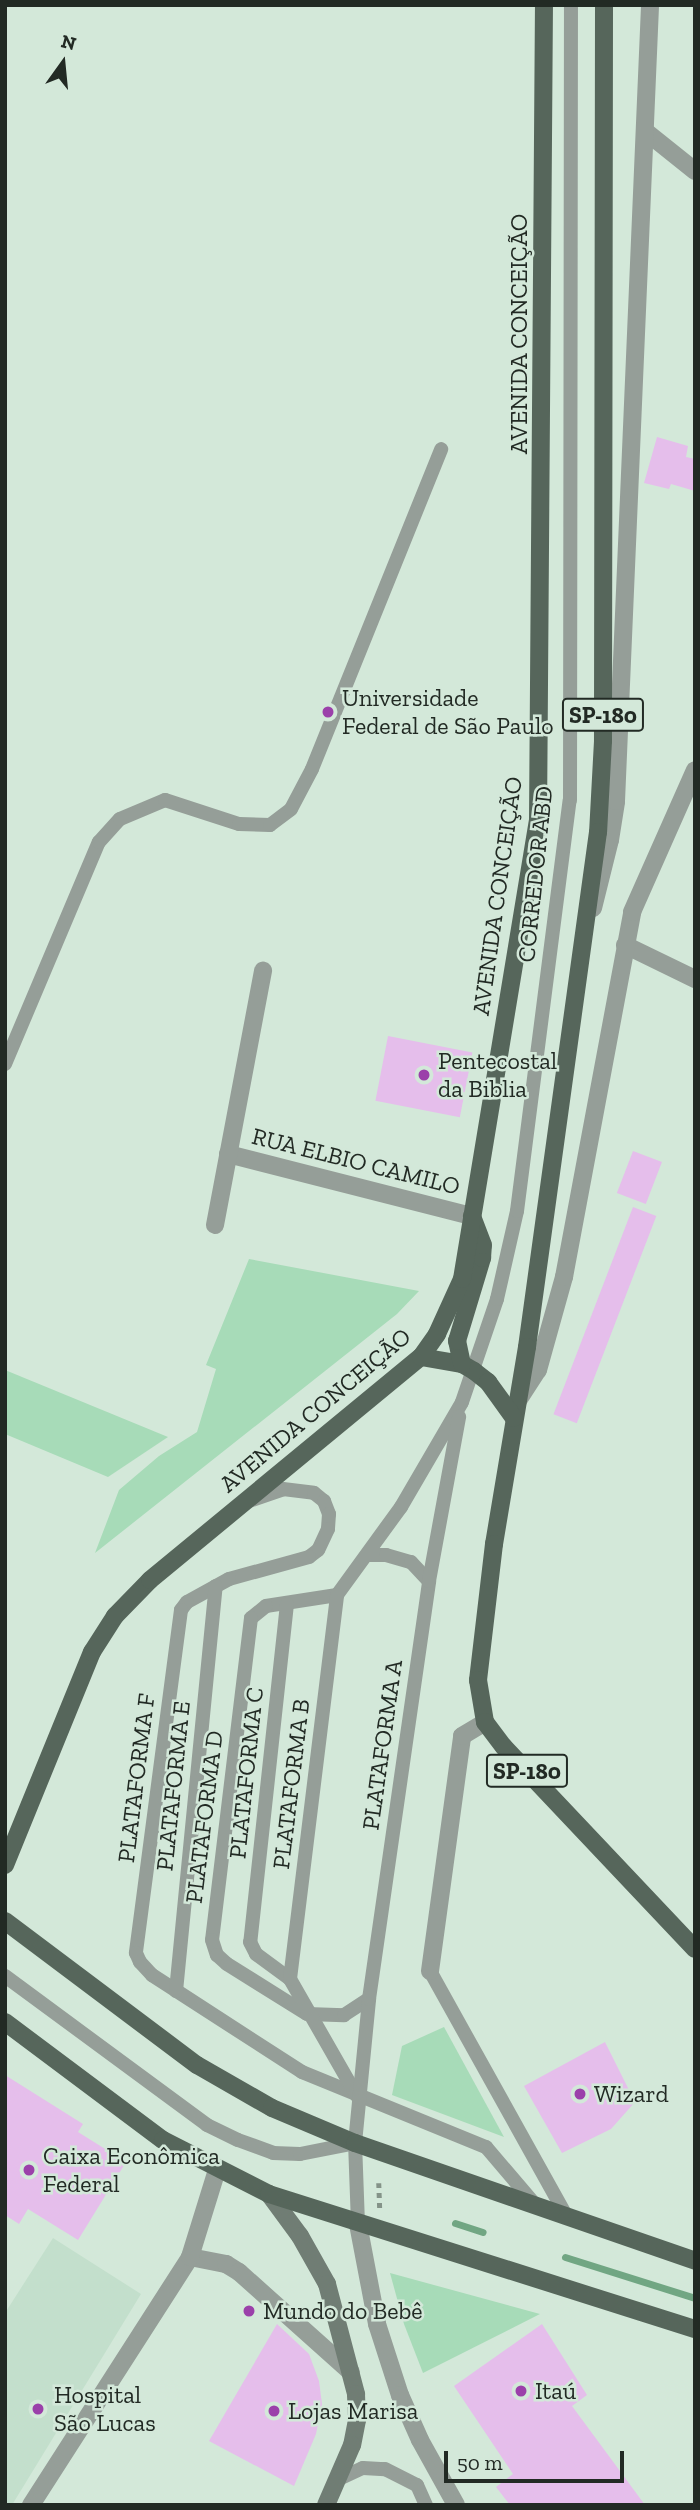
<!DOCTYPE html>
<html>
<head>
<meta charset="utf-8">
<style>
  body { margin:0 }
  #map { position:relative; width:700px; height:2510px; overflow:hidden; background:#d3e8d9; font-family:"Zilla Slab",serif }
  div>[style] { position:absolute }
  .built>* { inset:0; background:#c3dfcc }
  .green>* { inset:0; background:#a7dbb8 }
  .stream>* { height:7px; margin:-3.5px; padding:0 3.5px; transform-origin:3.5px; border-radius:3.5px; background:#71a683 }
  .building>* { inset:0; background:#e5beeb; transform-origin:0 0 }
  .path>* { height:4.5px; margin-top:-2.25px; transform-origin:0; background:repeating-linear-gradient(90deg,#849388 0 5px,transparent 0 10px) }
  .service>* { height:14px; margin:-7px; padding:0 7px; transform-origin:7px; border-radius:7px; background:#959e98 }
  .pedestrian>* { height:18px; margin:-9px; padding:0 9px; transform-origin:9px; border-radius:9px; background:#959e98 }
  .minor>* { height:18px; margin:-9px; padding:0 9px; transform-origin:9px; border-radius:9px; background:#959e98 }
  .secondary>* { height:18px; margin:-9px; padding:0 9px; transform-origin:9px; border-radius:9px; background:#707d74 }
  .primary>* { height:18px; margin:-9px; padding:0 9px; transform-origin:9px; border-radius:9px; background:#56665b }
  .dots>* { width:19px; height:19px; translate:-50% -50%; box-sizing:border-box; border:4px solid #d3e8d9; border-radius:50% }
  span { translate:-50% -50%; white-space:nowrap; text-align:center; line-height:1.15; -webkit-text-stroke:5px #d3e8d9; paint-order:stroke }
  .shield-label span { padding:2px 5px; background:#d3e8d9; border:2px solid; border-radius:5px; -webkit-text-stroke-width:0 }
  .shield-label { font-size:23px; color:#222a24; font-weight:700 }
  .street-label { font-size:24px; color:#222a24 }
  .poi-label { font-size:24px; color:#222a24 }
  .left { translate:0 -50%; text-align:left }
  .frame { position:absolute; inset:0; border:7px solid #222a24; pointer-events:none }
  .north { position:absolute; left:28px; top:28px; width:70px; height:70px; -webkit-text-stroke:5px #d3e8d9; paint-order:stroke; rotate:15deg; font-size:19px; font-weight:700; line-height:28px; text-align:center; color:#222a24 }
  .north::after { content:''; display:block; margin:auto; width:24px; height:32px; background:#222a24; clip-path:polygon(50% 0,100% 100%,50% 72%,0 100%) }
  .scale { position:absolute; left:444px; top:2451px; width:180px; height:32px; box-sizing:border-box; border:4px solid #222a24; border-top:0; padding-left:9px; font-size:21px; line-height:24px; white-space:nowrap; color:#222a24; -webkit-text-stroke:5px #d3e8d9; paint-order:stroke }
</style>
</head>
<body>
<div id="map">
  <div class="built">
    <i style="clip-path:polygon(53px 2238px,141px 2294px,12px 2505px,5px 2505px,5px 2313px)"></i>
  </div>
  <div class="green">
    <i style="clip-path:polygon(249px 1259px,419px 1291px,397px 1314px,95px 1553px,119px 1490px,159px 1456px,197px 1432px,216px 1369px,206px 1365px)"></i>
    <i style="clip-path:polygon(5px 1370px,168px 1437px,108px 1477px,5px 1434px)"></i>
    <i style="clip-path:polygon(444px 2027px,504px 2137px,392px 2095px,402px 2046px)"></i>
    <i style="clip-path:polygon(390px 2273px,540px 2314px,423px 2373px,404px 2324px)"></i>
  </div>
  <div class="stream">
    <i style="left:455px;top:2223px;width:29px;rotate:18deg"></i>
    <i style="left:565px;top:2257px;width:136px;rotate:17.5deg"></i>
  </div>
  <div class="building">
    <i style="clip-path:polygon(657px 437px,688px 446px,686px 457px,695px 459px,695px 491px,671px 484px,669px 489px,644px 483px)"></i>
    <i style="left:388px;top:1036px;width:86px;height:66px;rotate:11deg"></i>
    <i style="left:633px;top:1151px;width:31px;height:45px;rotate:21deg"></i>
    <i style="left:633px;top:1207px;width:25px;height:222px;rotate:21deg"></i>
    <i style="clip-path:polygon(605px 2042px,635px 2102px,611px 2129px,562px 2153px,524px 2086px)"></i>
    <i style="clip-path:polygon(5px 2075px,83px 2124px,78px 2132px,126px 2162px,78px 2240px,28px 2209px,19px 2224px,5px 2215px)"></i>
    <i style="clip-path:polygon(277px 2324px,309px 2354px,319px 2381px,322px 2404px,316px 2434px,294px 2486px,209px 2441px)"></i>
    <i style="clip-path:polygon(542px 2324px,587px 2395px,572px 2406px,645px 2505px,510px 2505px,496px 2487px,513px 2474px,454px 2386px)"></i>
  </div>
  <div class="path">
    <i style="left:379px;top:2183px;width:26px;rotate:88deg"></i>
  </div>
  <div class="service">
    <i style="left:5px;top:1064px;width:241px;rotate:-67.1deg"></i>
    <i style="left:99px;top:842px;width:31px;rotate:-48deg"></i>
    <i style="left:120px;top:819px;width:49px;rotate:-22.9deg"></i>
    <i style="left:165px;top:800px;width:78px;rotate:18deg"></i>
    <i style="left:239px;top:824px;width:31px;rotate:2deg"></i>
    <i style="left:270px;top:825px;width:26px;rotate:-37deg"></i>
    <i style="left:291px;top:809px;width:45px;rotate:-62.3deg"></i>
    <i style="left:312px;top:769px;width:345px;rotate:-68deg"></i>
    <i style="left:249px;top:1501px;width:36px;rotate:-19deg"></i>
    <i style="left:283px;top:1489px;width:31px;rotate:7deg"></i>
    <i style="left:314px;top:1493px;width:13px;rotate:39deg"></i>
    <i style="left:324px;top:1501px;width:14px;rotate:69deg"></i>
    <i style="left:329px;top:1514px;width:15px;rotate:94deg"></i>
    <i style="left:328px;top:1529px;width:23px;rotate:115deg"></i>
    <i style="left:318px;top:1550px;width:11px;rotate:142deg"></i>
    <i style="left:309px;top:1557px;width:83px;rotate:164.6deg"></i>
    <i style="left:229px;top:1579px;width:48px;rotate:151.3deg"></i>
    <i style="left:187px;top:1602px;width:10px;rotate:127deg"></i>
    <i style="left:181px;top:1610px;width:346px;rotate:97.5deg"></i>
    <i style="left:136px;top:1953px;width:10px;rotate:66deg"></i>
    <i style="left:140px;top:1962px;width:18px;rotate:47deg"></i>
    <i style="left:152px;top:1975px;width:179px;rotate:32.9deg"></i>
    <i style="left:302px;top:2072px;width:199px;rotate:22.2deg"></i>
    <i style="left:486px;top:2147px;width:79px;rotate:49.6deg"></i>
    <i style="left:369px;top:1555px;width:17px"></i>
    <i style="left:386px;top:1555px;width:26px;rotate:16deg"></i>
    <i style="left:411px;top:1562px;width:26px;rotate:47deg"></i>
    <i style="left:337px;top:1595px;width:109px;rotate:-54deg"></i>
    <i style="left:401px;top:1507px;width:121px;rotate:-59.8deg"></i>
    <i style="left:462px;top:1402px;width:109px;rotate:-71.2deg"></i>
    <i style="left:497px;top:1299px;width:90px;rotate:-77.2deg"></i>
    <i style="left:517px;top:1211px;width:414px;rotate:-82.7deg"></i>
    <i style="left:570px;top:800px;width:795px;rotate:-89.93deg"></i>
    <i style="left:337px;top:1595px;width:72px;rotate:171.2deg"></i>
    <i style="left:266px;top:1606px;width:19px;rotate:141deg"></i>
    <i style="left:251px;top:1618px;width:324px;rotate:96.9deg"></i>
    <i style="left:212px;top:1940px;width:16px;rotate:72deg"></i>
    <i style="left:217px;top:1955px;width:13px;rotate:42deg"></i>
    <i style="left:227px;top:1964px;width:94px;rotate:32deg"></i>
    <i style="left:307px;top:2014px;width:37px;rotate:2deg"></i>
    <i style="left:344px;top:2015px;width:30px;rotate:-33deg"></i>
    <i style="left:287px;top:1604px;width:340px;rotate:96.2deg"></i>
    <i style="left:250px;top:1942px;width:13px;rotate:63deg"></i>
    <i style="left:256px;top:1954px;width:42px;rotate:36.3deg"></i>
    <i style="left:290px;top:1979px;width:135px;rotate:60.2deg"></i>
    <i style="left:430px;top:1971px;width:282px;rotate:60.9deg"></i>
    <i style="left:5px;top:1976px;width:251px;rotate:36.4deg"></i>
    <i style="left:207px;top:2125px;width:34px;rotate:26deg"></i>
    <i style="left:238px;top:2140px;width:37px;rotate:20deg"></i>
    <i style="left:273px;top:2153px;width:27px;rotate:2deg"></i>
    <i style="left:300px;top:2154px;width:56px;rotate:-11.3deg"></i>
    <i style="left:290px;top:1979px;width:387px;rotate:-83deg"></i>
    <i style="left:176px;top:1991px;width:407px;rotate:-84.4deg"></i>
    <i style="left:358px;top:2224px;width:81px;rotate:-92.1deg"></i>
    <i style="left:355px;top:2143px;width:145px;rotate:-84.4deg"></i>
    <i style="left:369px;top:1999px;width:422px;rotate:-81.8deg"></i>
    <i style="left:429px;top:1581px;width:167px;rotate:-79.6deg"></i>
    <i style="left:339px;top:2479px;width:26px;rotate:-25deg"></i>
    <i style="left:363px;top:2468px;width:22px;rotate:3deg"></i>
    <i style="left:385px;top:2469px;width:36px;rotate:27deg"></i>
    <i style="left:417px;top:2485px;width:22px;rotate:66deg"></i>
  </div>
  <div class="pedestrian">
    <i style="left:430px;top:1971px;width:237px;rotate:-82.2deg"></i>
    <i style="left:462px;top:1736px;width:27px;rotate:-31deg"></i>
  </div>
  <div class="minor">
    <i style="left:645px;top:131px;width:64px;rotate:38.7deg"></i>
    <i style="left:593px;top:908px;width:70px;rotate:-76deg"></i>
    <i style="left:610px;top:840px;width:39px;rotate:-81deg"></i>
    <i style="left:616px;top:801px;width:797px;rotate:-87.55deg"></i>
    <i style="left:625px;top:945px;width:78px;rotate:25.9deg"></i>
    <i style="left:228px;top:1154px;width:251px;rotate:14.3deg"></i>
    <i style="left:215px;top:1225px;width:259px;rotate:-79.3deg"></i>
    <i style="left:517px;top:1402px;width:38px;rotate:-57deg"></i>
    <i style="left:538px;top:1370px;width:97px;rotate:-74.4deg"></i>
    <i style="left:564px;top:1277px;width:371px;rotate:-79.4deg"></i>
    <i style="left:632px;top:912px;width:155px;rotate:-66.1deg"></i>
    <i style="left:358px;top:2224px;width:102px;rotate:79.2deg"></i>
    <i style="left:377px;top:2324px;width:75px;rotate:72.1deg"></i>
    <i style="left:400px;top:2395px;width:49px;rotate:66deg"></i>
    <i style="left:420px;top:2440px;width:74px;rotate:61deg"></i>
    <i style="left:190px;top:2257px;width:37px;rotate:11deg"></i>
    <i style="left:226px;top:2264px;width:15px;rotate:32deg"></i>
    <i style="left:239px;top:2272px;width:150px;rotate:41.8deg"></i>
    <i style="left:31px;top:2505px;width:295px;rotate:-57.3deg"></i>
    <i style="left:190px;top:2257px;width:91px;rotate:-72.8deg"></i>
  </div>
  <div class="secondary">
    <i style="left:269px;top:2194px;width:52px;rotate:53.6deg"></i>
    <i style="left:300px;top:2236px;width:55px;rotate:60.6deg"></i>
    <i style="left:327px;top:2284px;width:114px;rotate:75.2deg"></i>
    <i style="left:356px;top:2394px;width:26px;rotate:88deg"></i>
    <i style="left:357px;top:2420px;width:25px;rotate:101deg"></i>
    <i style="left:352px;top:2445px;width:65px;rotate:113.4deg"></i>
  </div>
  <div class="primary">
    <i style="left:604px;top:5px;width:736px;rotate:90.08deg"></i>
    <i style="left:603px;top:741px;width:91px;rotate:93.1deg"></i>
    <i style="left:598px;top:832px;width:520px;rotate:97.85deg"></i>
    <i style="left:527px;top:1347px;width:200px;rotate:99.5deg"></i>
    <i style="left:494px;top:1544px;width:137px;rotate:96.7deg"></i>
    <i style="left:478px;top:1680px;width:43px;rotate:80.5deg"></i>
    <i style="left:485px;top:1722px;width:31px;rotate:53deg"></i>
    <i style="left:504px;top:1747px;width:278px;rotate:46.6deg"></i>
    <i style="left:421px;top:1357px;width:42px;rotate:9.7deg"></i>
    <i style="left:462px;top:1364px;width:14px;rotate:30deg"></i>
    <i style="left:474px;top:1371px;width:18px;rotate:38deg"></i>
    <i style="left:488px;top:1382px;width:44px;rotate:54.2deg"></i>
    <i style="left:462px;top:1364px;width:24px;rotate:-102deg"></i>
    <i style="left:457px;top:1341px;width:87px;rotate:-73.2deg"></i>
    <i style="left:482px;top:1258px;width:13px;rotate:-86deg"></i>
    <i style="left:483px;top:1245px;width:31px;rotate:-111deg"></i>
    <i style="left:5px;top:1865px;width:230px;rotate:-67.8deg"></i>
    <i style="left:92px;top:1652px;width:43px;rotate:-57.4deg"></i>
    <i style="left:115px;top:1616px;width:50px;rotate:-45.8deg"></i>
    <i style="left:150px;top:1580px;width:351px;rotate:-39.5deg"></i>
    <i style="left:421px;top:1357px;width:28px;rotate:-55deg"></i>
    <i style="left:437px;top:1334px;width:60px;rotate:-65.6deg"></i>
    <i style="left:462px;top:1279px;width:465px;rotate:-80.6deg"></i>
    <i style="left:538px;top:820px;width:815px;rotate:-89.58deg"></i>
    <i style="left:5px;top:1921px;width:240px;rotate:36.9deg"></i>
    <i style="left:197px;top:2065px;width:86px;rotate:29.8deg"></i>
    <i style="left:272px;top:2108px;width:90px;rotate:22.9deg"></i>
    <i style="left:355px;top:2143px;width:360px;rotate:19.1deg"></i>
    <i style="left:5px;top:2022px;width:197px;rotate:36.8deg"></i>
    <i style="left:163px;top:2140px;width:119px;rotate:27deg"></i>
    <i style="left:269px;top:2194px;width:447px;rotate:17.6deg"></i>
  </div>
  <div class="dots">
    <i style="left:328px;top:712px;background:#9b40aa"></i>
    <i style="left:424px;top:1075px;background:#9b40aa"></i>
    <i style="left:580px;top:2094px;background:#9b40aa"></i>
    <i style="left:29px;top:2170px;background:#9b40aa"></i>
    <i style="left:249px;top:2311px;background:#9b40aa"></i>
    <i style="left:521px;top:2391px;background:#9b40aa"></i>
    <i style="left:38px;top:2409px;background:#9b40aa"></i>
    <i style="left:274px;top:2411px;background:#9b40aa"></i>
  </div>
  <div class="shield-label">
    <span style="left:603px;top:715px">SP-180</span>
    <span style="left:527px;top:1771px">SP-180</span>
  </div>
  <div class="street-label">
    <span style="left:519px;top:334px;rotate:-90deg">AVENIDA CONCEIÇÃO</span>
    <span style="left:535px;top:874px;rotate:-84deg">CORREDOR ABD</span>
    <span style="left:497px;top:896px;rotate:-82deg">AVENIDA CONCEIÇÃO</span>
    <span style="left:356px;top:1161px;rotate:14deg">RUA ELBIO CAMILO</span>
    <span style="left:315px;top:1410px;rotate:-40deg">AVENIDA CONCEIÇÃO</span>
    <span style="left:382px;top:1745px;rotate:-82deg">PLATAFORMA A</span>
    <span style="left:246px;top:1773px;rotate:-84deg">PLATAFORMA C</span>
    <span style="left:136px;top:1778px;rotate:-83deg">PLATAFORMA F</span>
    <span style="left:291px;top:1784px;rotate:-83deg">PLATAFORMA B</span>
    <span style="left:173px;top:1786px;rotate:-84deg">PLATAFORMA E</span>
    <span style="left:204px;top:1817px;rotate:-83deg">PLATAFORMA D</span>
  </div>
  <div class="poi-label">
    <span class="left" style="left:342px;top:712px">Universidade<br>Federal de São Paulo</span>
    <span class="left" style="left:438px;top:1075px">Pentecostal<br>da Biblia</span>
    <span class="left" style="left:594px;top:2094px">Wizard</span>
    <span class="left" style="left:43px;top:2170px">Caixa Econômica<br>Federal</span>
    <span class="left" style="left:263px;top:2311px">Mundo do Bebê</span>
    <span class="left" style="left:535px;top:2391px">Itaú</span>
    <span class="left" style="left:54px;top:2409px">Hospital<br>São Lucas</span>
    <span class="left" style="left:288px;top:2411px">Lojas Marisa</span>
  </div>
  <div class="frame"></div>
  <div class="north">N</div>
  <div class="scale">50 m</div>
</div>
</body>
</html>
